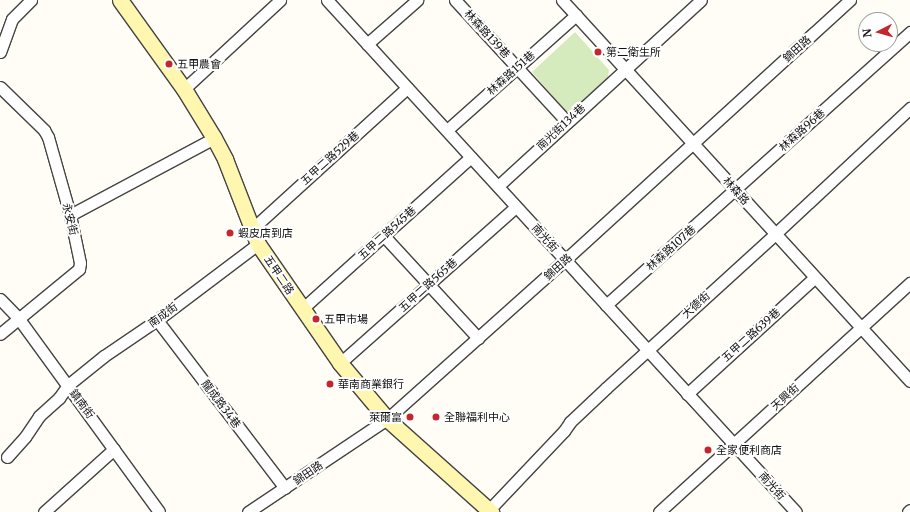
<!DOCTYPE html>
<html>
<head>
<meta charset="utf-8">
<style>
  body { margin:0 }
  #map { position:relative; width:910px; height:512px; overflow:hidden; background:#fffdf5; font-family:Merriweather,"Noto Sans TC",serif }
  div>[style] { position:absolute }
  .green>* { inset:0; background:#d5ebbd }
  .roads { filter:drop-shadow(1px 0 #444) drop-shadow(-1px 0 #444) drop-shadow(0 1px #444) drop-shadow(0 -1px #444) }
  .street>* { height:11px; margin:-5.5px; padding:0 5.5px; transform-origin:5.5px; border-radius:5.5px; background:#fff }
  .secondary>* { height:15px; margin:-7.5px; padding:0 7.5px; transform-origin:7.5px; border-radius:7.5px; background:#fff6b0 }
  .dots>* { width:11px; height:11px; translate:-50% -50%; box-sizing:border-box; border:2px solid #fff; border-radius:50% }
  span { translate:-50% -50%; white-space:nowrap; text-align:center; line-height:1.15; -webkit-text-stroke:4px #fff; paint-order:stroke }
  .street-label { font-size:11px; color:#111 }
  .poi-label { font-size:11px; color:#111 }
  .left { translate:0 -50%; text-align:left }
  .right { translate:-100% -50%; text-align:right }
  .north { position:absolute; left:858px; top:12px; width:40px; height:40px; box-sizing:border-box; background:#fff; border:1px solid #a0a0a0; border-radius:50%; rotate:264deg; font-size:11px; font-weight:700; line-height:16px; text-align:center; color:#111 }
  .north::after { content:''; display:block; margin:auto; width:14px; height:18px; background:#c4262e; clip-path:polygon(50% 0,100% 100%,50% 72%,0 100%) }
</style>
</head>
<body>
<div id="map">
  <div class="green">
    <i style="clip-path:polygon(575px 32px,609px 70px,608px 77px,572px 111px,566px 112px,532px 72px)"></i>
  </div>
  <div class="roads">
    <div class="street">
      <i style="left:327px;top:0;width:694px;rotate:47.51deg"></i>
      <i style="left:455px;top:0;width:166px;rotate:47.4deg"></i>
      <i style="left:562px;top:0;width:516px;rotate:47.59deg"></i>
      <i style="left:367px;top:44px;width:67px;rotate:-41.3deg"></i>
      <i style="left:0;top:52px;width:35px;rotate:-70deg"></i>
      <i style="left:12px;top:19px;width:27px;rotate:-45deg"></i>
      <i style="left:0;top:87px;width:62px;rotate:44.3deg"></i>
      <i style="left:44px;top:130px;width:8px;rotate:60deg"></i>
      <i style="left:48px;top:137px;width:81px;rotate:74.2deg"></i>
      <i style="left:70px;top:215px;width:49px;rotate:78.2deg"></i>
      <i style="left:80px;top:263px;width:6px;rotate:99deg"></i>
      <i style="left:79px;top:269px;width:102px;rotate:140.6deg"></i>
      <i style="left:184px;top:89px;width:131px;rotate:-42.8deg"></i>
      <i style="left:447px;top:130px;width:173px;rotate:-41.7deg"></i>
      <i style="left:498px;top:186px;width:275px;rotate:-42.5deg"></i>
      <i style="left:70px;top:215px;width:163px;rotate:-28.1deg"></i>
      <i style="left:252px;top:229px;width:210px;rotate:-42.3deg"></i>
      <i style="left:384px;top:236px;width:139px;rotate:47.3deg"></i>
      <i style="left:0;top:299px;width:28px;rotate:46deg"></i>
      <i style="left:19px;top:319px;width:238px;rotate:54deg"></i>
      <i style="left:606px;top:305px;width:409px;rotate:-41.9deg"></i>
      <i style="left:302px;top:309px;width:227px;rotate:-42deg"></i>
      <i style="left:157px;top:320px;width:211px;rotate:52.7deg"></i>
      <i style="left:340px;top:363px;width:235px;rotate:-41.6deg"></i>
      <i style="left:687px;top:394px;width:173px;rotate:-42.4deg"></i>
      <i style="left:7px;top:457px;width:27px;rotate:-48deg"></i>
      <i style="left:25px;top:437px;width:25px;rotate:-56deg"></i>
      <i style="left:39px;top:416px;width:27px;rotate:-42deg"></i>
      <i style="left:59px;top:398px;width:16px;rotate:-55deg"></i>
      <i style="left:68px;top:385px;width:46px;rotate:-38.9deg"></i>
      <i style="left:104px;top:356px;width:64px;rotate:-34.2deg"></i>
      <i style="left:157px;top:320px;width:126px;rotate:-37deg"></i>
      <i style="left:44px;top:512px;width:94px;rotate:-42deg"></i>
      <i style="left:248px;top:512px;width:167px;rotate:-33.8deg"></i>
      <i style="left:387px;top:419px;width:239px;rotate:-41.8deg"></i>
      <i style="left:565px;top:260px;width:386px;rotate:-42.4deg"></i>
      <i style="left:487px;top:512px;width:112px;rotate:-46.5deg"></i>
      <i style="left:564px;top:431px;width:11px;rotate:-56deg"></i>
      <i style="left:570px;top:422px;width:50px;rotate:-43.4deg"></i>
      <i style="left:606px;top:388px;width:229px;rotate:-42.3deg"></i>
      <i style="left:775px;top:234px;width:185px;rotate:-43deg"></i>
      <i style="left:659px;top:512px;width:340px;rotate:-42.4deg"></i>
      <i style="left:908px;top:512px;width:3px;rotate:-45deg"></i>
    </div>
    <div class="secondary">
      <i style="left:120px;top:0;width:110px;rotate:54.3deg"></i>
      <i style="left:184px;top:89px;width:57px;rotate:58.5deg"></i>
      <i style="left:214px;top:138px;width:24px;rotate:62deg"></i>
      <i style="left:225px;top:159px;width:91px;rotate:68.8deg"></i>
      <i style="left:258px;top:244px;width:145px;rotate:55.4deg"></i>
      <i style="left:340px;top:363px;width:73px;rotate:50deg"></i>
      <i style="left:387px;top:419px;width:140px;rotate:41.8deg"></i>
    </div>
  </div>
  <div class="dots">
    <i style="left:598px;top:52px;background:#c4262e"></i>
    <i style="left:169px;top:64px;background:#c4262e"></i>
    <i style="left:230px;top:233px;background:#c4262e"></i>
    <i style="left:316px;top:319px;background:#c4262e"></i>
    <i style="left:330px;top:384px;background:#c4262e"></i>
    <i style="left:410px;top:417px;background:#c4262e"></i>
    <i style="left:436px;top:417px;background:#c4262e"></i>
    <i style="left:708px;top:450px;background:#c4262e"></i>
  </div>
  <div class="street-label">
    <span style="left:487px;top:34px;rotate:47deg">林森路139巷</span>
    <span style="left:797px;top:49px;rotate:-42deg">錦田路</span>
    <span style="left:511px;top:73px;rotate:-42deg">林森路151巷</span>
    <span style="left:561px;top:127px;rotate:-43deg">南光街134巷</span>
    <span style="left:802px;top:130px;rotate:-42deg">林森路96巷</span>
    <span style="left:330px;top:158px;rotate:-42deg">五甲二路529巷</span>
    <span style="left:736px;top:191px;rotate:48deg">林森路</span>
    <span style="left:70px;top:219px;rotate:76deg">永安街</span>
    <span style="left:387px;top:233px;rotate:-42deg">五甲二路545巷</span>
    <span style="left:545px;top:238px;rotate:48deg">南光街</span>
    <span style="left:671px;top:248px;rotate:-42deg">林森路107巷</span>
    <span style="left:558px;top:267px;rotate:-42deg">錦田路</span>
    <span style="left:279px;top:275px;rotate:56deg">五甲二路</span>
    <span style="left:428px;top:285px;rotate:-42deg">五甲二路565巷</span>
    <span style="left:696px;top:305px;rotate:-42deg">大德街</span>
    <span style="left:163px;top:315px;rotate:-36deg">南成街</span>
    <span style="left:751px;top:335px;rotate:-42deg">五甲二路639巷</span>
    <span style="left:785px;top:397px;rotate:-42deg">天興街</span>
    <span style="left:82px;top:404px;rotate:54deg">鎮南街</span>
    <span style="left:221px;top:404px;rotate:53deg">龍成路34巷</span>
    <span style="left:308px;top:473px;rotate:-34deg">錦田路</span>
    <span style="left:772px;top:486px;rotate:48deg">南光街</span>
  </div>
  <div class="poi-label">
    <span class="left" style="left:606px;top:52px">第二衛生所</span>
    <span class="left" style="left:177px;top:64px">五甲農會</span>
    <span class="left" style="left:238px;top:233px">蝦皮店到店</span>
    <span class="left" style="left:324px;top:319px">五甲市場</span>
    <span class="left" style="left:338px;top:384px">華南商業銀行</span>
    <span class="right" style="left:402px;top:417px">萊爾富</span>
    <span class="left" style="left:444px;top:417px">全聯福利中心</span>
    <span class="left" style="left:716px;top:450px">全家便利商店</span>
  </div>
  <div class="north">N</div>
</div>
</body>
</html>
